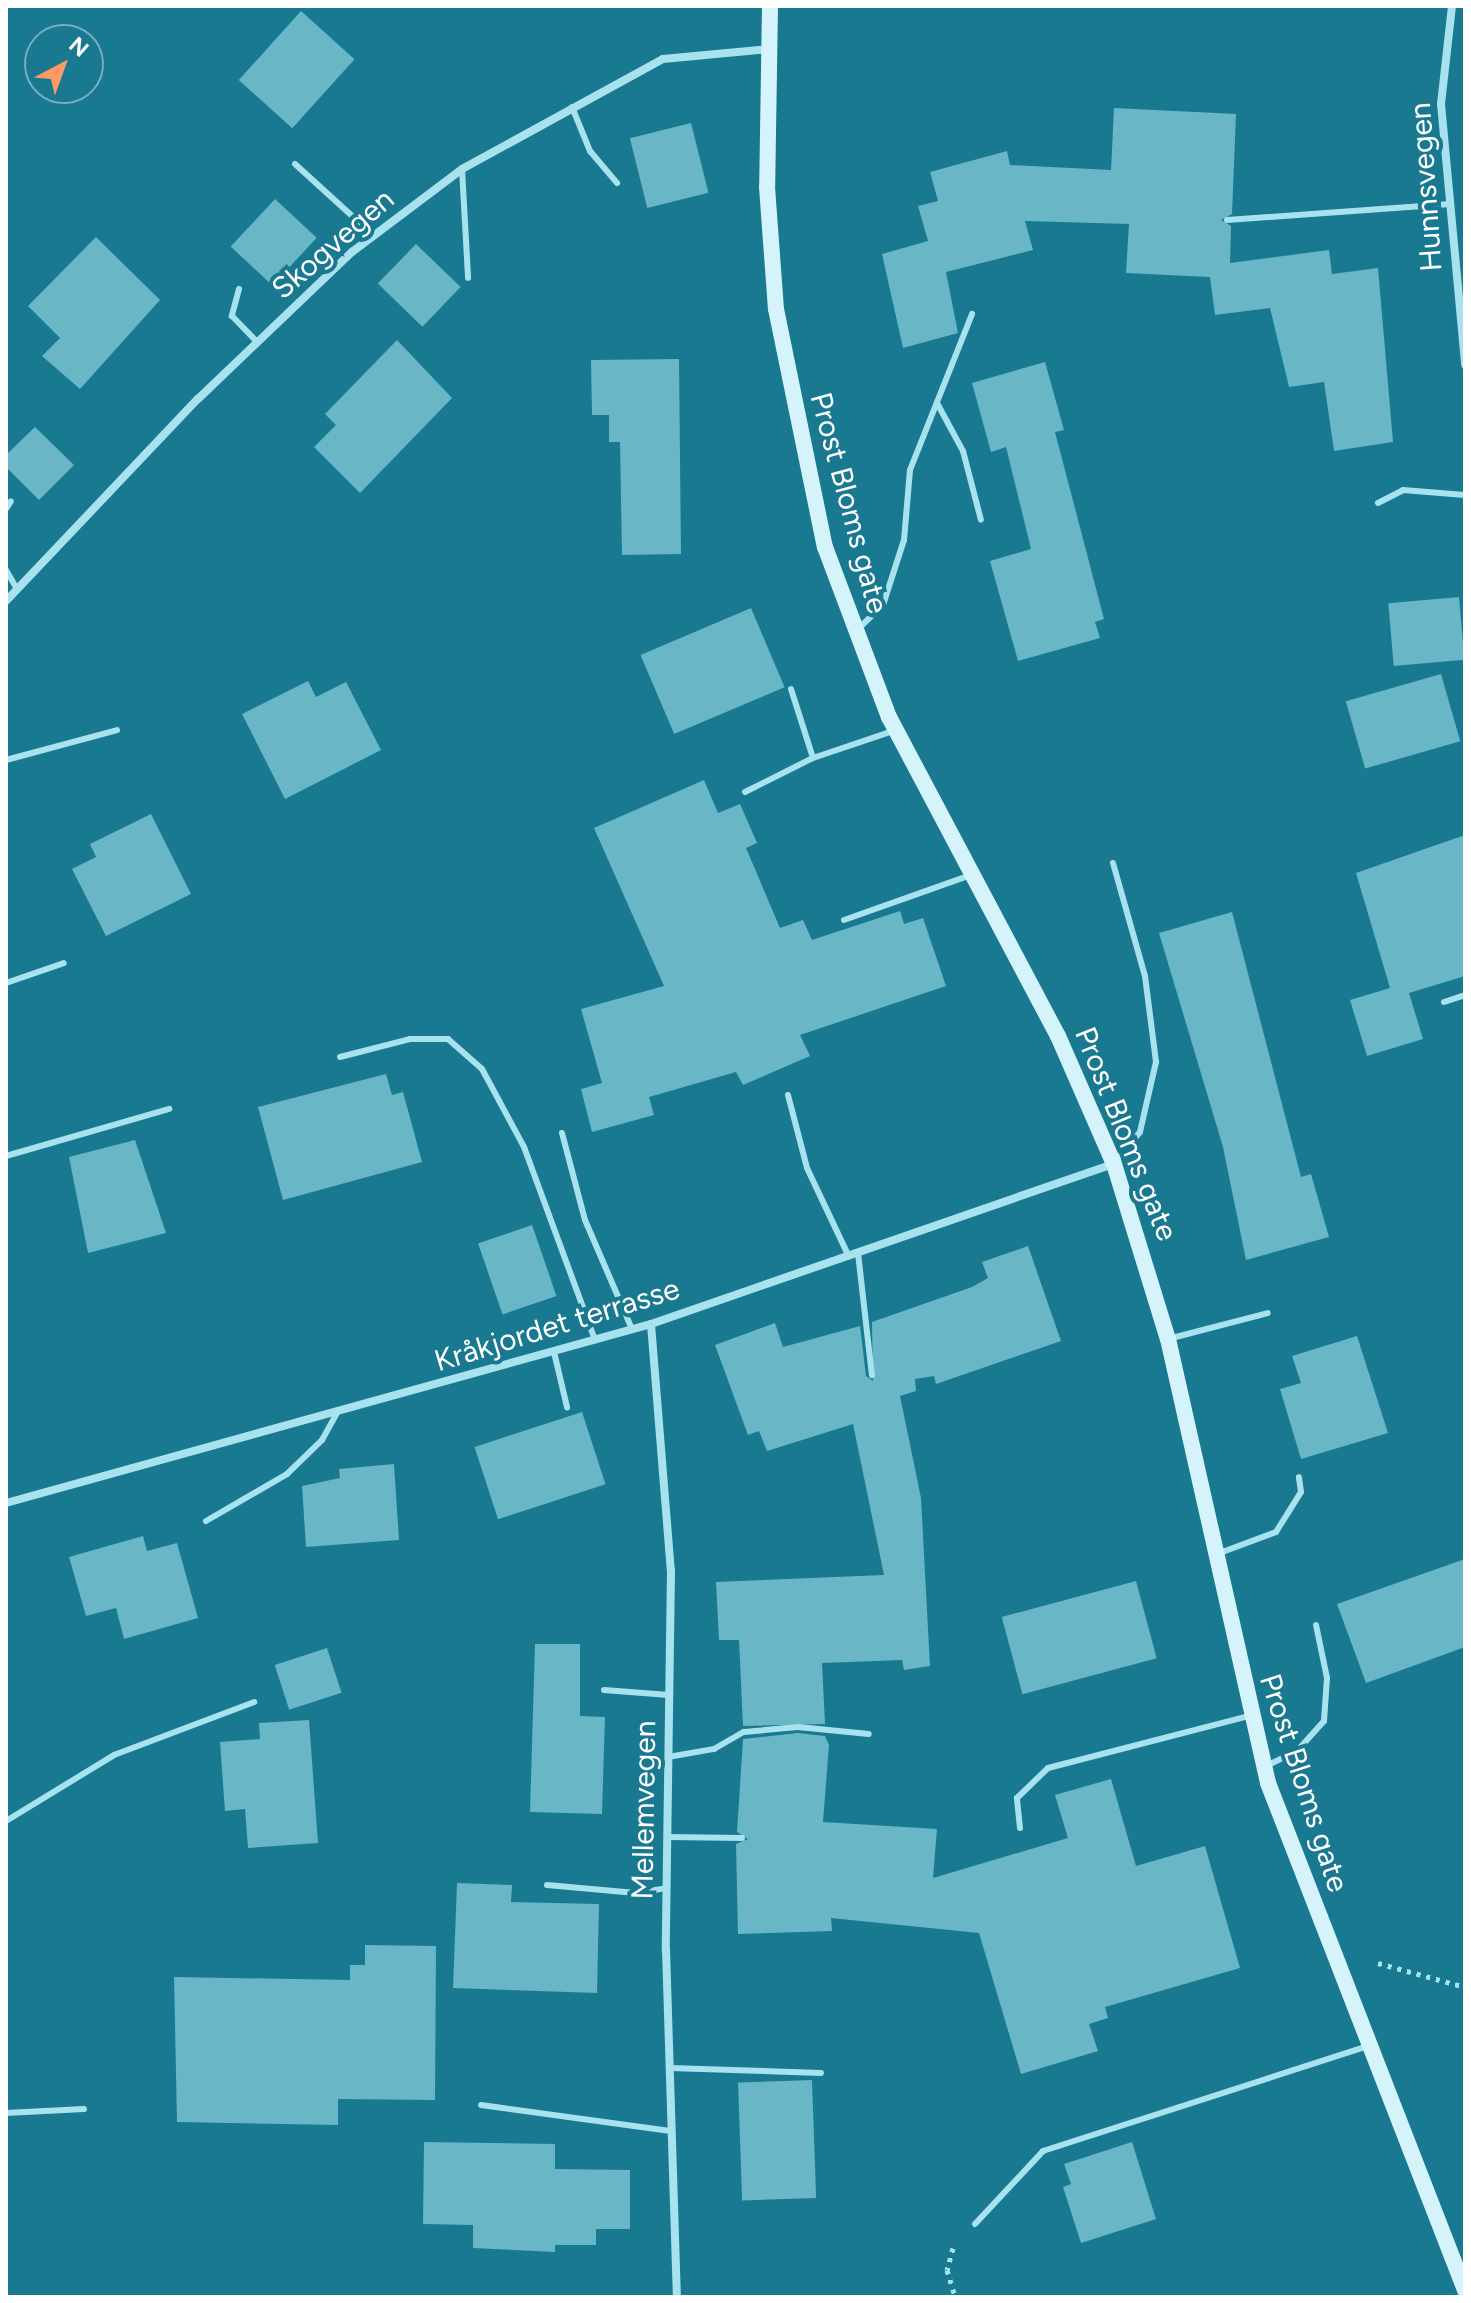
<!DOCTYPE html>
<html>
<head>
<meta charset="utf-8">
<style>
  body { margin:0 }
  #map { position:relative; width:1471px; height:2303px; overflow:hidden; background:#197990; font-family:Figtree,sans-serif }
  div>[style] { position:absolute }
  .building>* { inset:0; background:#68b6c6; transform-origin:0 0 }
  .path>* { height:5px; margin-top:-2.5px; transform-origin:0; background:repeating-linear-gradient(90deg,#a8e2ef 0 4px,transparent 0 10px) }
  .lane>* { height:6px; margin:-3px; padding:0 3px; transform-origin:3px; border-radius:3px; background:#a8e2ef }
  .street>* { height:8px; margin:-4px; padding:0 4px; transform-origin:4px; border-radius:4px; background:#a8e2ef }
  .secondary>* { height:16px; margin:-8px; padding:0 8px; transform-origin:8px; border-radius:8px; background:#d5f3fa }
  span { translate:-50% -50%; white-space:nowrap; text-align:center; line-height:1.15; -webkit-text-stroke:8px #197990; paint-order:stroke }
  .street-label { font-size:30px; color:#fff }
  .frame { position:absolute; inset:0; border:8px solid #fff; pointer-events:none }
  .north { position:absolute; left:24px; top:24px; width:80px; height:80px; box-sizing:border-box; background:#197990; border:2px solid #75afbc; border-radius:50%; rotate:41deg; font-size:22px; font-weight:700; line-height:32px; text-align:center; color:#fff }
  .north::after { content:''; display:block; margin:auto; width:28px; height:36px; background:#ff9a66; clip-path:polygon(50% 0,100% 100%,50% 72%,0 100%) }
</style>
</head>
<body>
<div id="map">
  <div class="building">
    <i style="left:301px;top:11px;width:72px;height:93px;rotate:42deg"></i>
    <i style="clip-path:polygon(1114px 108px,1236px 114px,1232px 214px,1221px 220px,1231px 226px,1230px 263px,1329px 250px,1332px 274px,1378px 268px,1393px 442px,1334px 451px,1324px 382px,1289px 387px,1270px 308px,1215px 315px,1210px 277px,1126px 273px,1129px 224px,1025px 221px,1033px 250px,946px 272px,958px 333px,903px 348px,882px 254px,928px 241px,918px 206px,938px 201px,930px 172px,1007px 151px,1010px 165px,1111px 170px)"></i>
    <i style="left:691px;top:123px;width:72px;height:63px;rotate:76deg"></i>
    <i style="left:275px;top:199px;width:57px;height:65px;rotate:43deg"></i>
    <i style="clip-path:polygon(96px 237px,160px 300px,80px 389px,42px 356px,60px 338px,28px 306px)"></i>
    <i style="left:416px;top:244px;width:62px;height:55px;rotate:44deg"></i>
    <i style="clip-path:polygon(397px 340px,452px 398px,360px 493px,314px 447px,336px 425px,325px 414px)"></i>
    <i style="clip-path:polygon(679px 359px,681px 554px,622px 555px,620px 442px,609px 442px,609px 415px,592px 415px,591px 360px)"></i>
    <i style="clip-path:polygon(1045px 362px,1064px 430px,1055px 432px,1104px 619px,1095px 622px,1100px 638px,1018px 661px,990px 561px,1031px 549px,1006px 447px,991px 452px,972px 383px)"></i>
    <i style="clip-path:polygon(35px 427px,74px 465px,39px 500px,6px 467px,6px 455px)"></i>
    <i style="left:1459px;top:597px;width:63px;height:71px;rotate:85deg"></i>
    <i style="left:751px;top:608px;width:86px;height:120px;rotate:67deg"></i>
    <i style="left:1441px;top:674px;width:70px;height:99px;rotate:74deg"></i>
    <i style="clip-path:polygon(308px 681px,316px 697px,346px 682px,381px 750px,285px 799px,242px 714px)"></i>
    <i style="clip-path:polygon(704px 780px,718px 813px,740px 804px,757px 843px,746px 848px,780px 928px,803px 920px,812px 940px,900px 911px,904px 924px,923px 918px,946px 986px,800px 1035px,810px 1056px,743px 1085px,736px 1072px,649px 1097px,654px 1115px,592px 1132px,581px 1089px,602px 1083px,581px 1009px,664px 986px,594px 828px)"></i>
    <i style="clip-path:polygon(151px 814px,191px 894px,106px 936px,72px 869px,96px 857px,90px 844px)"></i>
    <i style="clip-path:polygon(1465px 835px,1465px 976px,1409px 993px,1423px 1039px,1367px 1056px,1350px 1000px,1390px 988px,1356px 873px)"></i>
    <i style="clip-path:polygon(1232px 912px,1301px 1177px,1311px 1174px,1329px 1237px,1246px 1260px,1223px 1147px,1159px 933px)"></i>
    <i style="clip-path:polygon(386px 1074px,392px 1095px,403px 1092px,422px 1162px,283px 1200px,258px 1107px)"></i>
    <i style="clip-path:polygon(135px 1140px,166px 1233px,88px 1253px,69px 1157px)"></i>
    <i style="left:532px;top:1225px;width:75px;height:57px;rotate:71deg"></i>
    <i style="clip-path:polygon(1028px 1246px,1061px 1341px,936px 1384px,934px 1376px,915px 1379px,916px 1391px,900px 1396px,921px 1498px,930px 1666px,904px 1670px,902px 1660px,822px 1663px,825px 1724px,743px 1726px,739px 1640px,719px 1640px,716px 1582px,884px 1575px,853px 1424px,767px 1451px,759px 1431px,748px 1435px,715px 1345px,775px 1323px,783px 1347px,860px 1326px,866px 1376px,873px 1381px,872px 1322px,972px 1287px,988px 1278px,982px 1262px)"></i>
    <i style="clip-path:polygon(1357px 1336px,1388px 1433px,1301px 1459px,1280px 1389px,1301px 1383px,1292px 1356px)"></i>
    <i style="left:582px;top:1412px;width:76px;height:113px;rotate:72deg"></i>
    <i style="clip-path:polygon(394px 1464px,399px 1540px,306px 1547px,302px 1486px,340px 1478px,339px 1469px)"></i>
    <i style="clip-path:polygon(143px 1536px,147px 1551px,177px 1543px,198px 1618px,124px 1639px,116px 1608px,86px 1616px,69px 1557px)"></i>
    <i style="clip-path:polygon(1465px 1559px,1465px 1647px,1366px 1683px,1337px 1604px)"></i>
    <i style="left:1136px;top:1581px;width:80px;height:139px;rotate:75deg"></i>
    <i style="clip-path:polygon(535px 1644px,580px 1644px,580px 1716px,605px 1717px,602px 1814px,530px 1812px)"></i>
    <i style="left:327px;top:1648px;width:47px;height:55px;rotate:72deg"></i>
    <i style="clip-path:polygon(309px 1720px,318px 1843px,248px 1848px,245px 1809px,225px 1811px,220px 1742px,260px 1739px,259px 1723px)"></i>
    <i style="clip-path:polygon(798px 1733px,825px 1736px,829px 1745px,823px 1822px,937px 1829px,933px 1878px,1068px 1838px,1055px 1795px,1111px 1779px,1136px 1866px,1205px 1846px,1240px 1968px,1105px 2007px,1108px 2018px,1089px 2024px,1098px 2051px,1021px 2074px,979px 1933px,831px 1918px,832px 1931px,738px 1934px,736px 1844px,748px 1839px,737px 1832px,743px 1739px)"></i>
    <i style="clip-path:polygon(457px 1883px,512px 1885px,511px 1902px,599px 1904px,597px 1993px,453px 1988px)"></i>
    <i style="clip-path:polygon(365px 1945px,436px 1946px,435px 2100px,338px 2099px,338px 2125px,177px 2122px,174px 1977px,350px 1980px,350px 1965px,365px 1965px)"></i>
    <i style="left:812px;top:2080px;width:118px;height:74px;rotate:88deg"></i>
    <i style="clip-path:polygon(424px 2142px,555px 2144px,555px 2169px,630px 2170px,630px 2229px,596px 2229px,596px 2245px,555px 2245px,555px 2252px,473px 2248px,473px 2225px,423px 2224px)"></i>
    <i style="clip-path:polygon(1132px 2142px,1156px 2219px,1081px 2243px,1063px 2187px,1071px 2184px,1064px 2164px)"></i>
  </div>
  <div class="path">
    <i style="left:1378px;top:1963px;width:90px;rotate:15.4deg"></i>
    <i style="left:953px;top:2248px;width:23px;rotate:105deg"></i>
    <i style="left:947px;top:2270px;width:28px;rotate:73deg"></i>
  </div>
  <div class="lane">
    <i style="left:572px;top:107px;width:48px;rotate:67.8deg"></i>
    <i style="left:590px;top:151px;width:42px;rotate:49.8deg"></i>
    <i style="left:295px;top:164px;width:107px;rotate:42.3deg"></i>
    <i style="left:462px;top:169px;width:109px;rotate:86.8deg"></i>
    <i style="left:1227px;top:220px;width:224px;rotate:-4.1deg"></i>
    <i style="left:239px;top:289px;width:28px;rotate:105deg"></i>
    <i style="left:232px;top:316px;width:36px;rotate:46deg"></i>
    <i style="left:937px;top:403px;width:55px;rotate:61.6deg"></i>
    <i style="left:963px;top:451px;width:71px;rotate:75.4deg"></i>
    <i style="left:1378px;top:503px;width:28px;rotate:-27deg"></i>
    <i style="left:1403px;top:490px;width:62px;rotate:4.6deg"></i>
    <i style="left:6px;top:509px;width:9px;rotate:-58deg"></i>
    <i style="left:6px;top:570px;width:22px;rotate:60deg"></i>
    <i style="left:857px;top:630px;width:36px;rotate:-44deg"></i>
    <i style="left:883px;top:605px;width:68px;rotate:-72.1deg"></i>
    <i style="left:904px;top:540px;width:70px;rotate:-85.1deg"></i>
    <i style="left:910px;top:470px;width:168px;rotate:-68.3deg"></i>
    <i style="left:791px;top:689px;width:72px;rotate:72.3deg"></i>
    <i style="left:6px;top:760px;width:115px;rotate:-15.1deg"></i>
    <i style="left:745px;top:792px;width:76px;rotate:-26.6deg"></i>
    <i style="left:813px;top:758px;width:88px;rotate:-18.6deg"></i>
    <i style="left:1113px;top:863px;width:117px;rotate:74.2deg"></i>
    <i style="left:1145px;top:976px;width:87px;rotate:82.7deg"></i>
    <i style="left:1156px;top:1062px;width:72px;rotate:102.9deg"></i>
    <i style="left:1140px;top:1132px;width:38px;rotate:130deg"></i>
    <i style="left:844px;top:920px;width:135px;rotate:-19.5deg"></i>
    <i style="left:6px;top:983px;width:61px;rotate:-19deg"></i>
    <i style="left:1444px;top:1002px;width:22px;rotate:-18deg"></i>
    <i style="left:340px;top:1057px;width:72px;rotate:-14.4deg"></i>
    <i style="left:410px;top:1039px;width:38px"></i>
    <i style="left:448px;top:1039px;width:45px;rotate:41.4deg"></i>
    <i style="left:482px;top:1069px;width:89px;rotate:61.7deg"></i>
    <i style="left:524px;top:1147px;width:206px;rotate:69.8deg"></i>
    <i style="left:788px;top:1095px;width:75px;rotate:75.4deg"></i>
    <i style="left:807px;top:1168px;width:98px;rotate:64.7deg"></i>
    <i style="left:562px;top:1133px;width:90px;rotate:75.2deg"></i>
    <i style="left:585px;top:1220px;width:119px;rotate:66.7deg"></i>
    <i style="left:6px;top:1156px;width:170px;rotate:-16.1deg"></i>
    <i style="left:858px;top:1253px;width:123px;rotate:83.5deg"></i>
    <i style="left:1168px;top:1339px;width:103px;rotate:-14.6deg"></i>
    <i style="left:554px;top:1352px;width:57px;rotate:76.7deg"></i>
    <i style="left:206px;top:1521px;width:94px;rotate:-30.1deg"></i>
    <i style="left:287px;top:1474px;width:49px;rotate:-44.2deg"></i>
    <i style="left:322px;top:1440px;width:31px;rotate:-61deg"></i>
    <i style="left:1217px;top:1554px;width:63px;rotate:-20.4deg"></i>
    <i style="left:1276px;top:1532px;width:47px;rotate:-58deg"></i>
    <i style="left:1301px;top:1492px;width:15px;rotate:-98deg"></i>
    <i style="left:604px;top:1690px;width:65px;rotate:4.4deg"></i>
    <i style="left:668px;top:1757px;width:47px;rotate:-9.9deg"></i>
    <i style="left:714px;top:1749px;width:34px;rotate:-30deg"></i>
    <i style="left:744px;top:1732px;width:54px;rotate:-5.3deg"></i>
    <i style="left:798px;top:1727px;width:71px;rotate:5.6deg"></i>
    <i style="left:1266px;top:1766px;width:34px;rotate:-26deg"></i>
    <i style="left:1297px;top:1751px;width:40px;rotate:-48deg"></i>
    <i style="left:1324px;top:1721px;width:43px;rotate:-86deg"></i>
    <i style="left:1327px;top:1678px;width:54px;rotate:-101.7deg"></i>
    <i style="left:6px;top:1821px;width:127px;rotate:-31.4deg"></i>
    <i style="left:114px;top:1755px;width:150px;rotate:-20.7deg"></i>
    <i style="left:1020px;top:1828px;width:30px;rotate:-96deg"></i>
    <i style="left:1017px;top:1798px;width:43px;rotate:-44.1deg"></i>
    <i style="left:1048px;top:1768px;width:208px;rotate:-14.5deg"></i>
    <i style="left:668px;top:1837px;width:74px;rotate:0.8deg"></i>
    <i style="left:547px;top:1885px;width:89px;rotate:5.1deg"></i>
    <i style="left:636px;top:1893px;width:31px;rotate:-9deg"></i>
    <i style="left:670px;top:2068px;width:151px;rotate:1.9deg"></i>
    <i style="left:481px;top:2105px;width:193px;rotate:7.8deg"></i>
    <i style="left:6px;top:2113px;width:78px;rotate:-2.9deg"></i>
    <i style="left:975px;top:2224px;width:100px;rotate:-47deg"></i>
    <i style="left:1043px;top:2151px;width:342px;rotate:-17.9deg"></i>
  </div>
  <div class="street">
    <i style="left:1452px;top:6px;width:99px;rotate:96.4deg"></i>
    <i style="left:1441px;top:104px;width:262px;rotate:84.7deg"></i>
    <i style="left:6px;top:601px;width:279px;rotate:-46.5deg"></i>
    <i style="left:198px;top:399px;width:213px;rotate:-43.7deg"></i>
    <i style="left:352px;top:252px;width:138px;rotate:-37deg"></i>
    <i style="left:462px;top:169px;width:229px;rotate:-28.7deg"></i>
    <i style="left:663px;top:59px;width:106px;rotate:-5.4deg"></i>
    <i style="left:651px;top:1324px;width:247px;rotate:85.4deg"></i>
    <i style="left:671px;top:1570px;width:380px;rotate:90.8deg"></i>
    <i style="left:666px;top:1950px;width:347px;rotate:88.2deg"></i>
    <i style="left:6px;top:1503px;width:669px;rotate:-15.51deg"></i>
    <i style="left:651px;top:1324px;width:490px;rotate:-19.1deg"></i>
  </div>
  <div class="secondary">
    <i style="left:770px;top:6px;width:181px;rotate:90.9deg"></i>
    <i style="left:767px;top:187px;width:122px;rotate:85.8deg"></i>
    <i style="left:776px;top:309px;width:243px;rotate:78.4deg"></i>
    <i style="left:825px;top:547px;width:182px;rotate:69.4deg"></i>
    <i style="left:889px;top:717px;width:361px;rotate:62.1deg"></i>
    <i style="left:1058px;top:1036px;width:140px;rotate:66.4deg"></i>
    <i style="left:1114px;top:1164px;width:183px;rotate:72.9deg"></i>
    <i style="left:1168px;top:1339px;width:455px;rotate:77.3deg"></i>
    <i style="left:1268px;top:1783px;width:544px;rotate:68.77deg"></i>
  </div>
  <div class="street-label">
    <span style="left:1426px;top:187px;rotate:-94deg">Hunnsvegen</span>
    <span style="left:333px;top:244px;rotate:-41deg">Skogvegen</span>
    <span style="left:849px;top:503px;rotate:75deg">Prost Bloms gate</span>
    <span style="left:1126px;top:1134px;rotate:68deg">Prost Bloms gate</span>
    <span style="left:557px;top:1325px;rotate:-17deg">Kråkjordet terrasse</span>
    <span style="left:1304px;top:1783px;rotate:72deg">Prost Bloms gate</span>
    <span style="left:644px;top:1810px;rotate:-89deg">Mellemvegen</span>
  </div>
  <div class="frame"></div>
  <div class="north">N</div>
</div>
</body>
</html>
